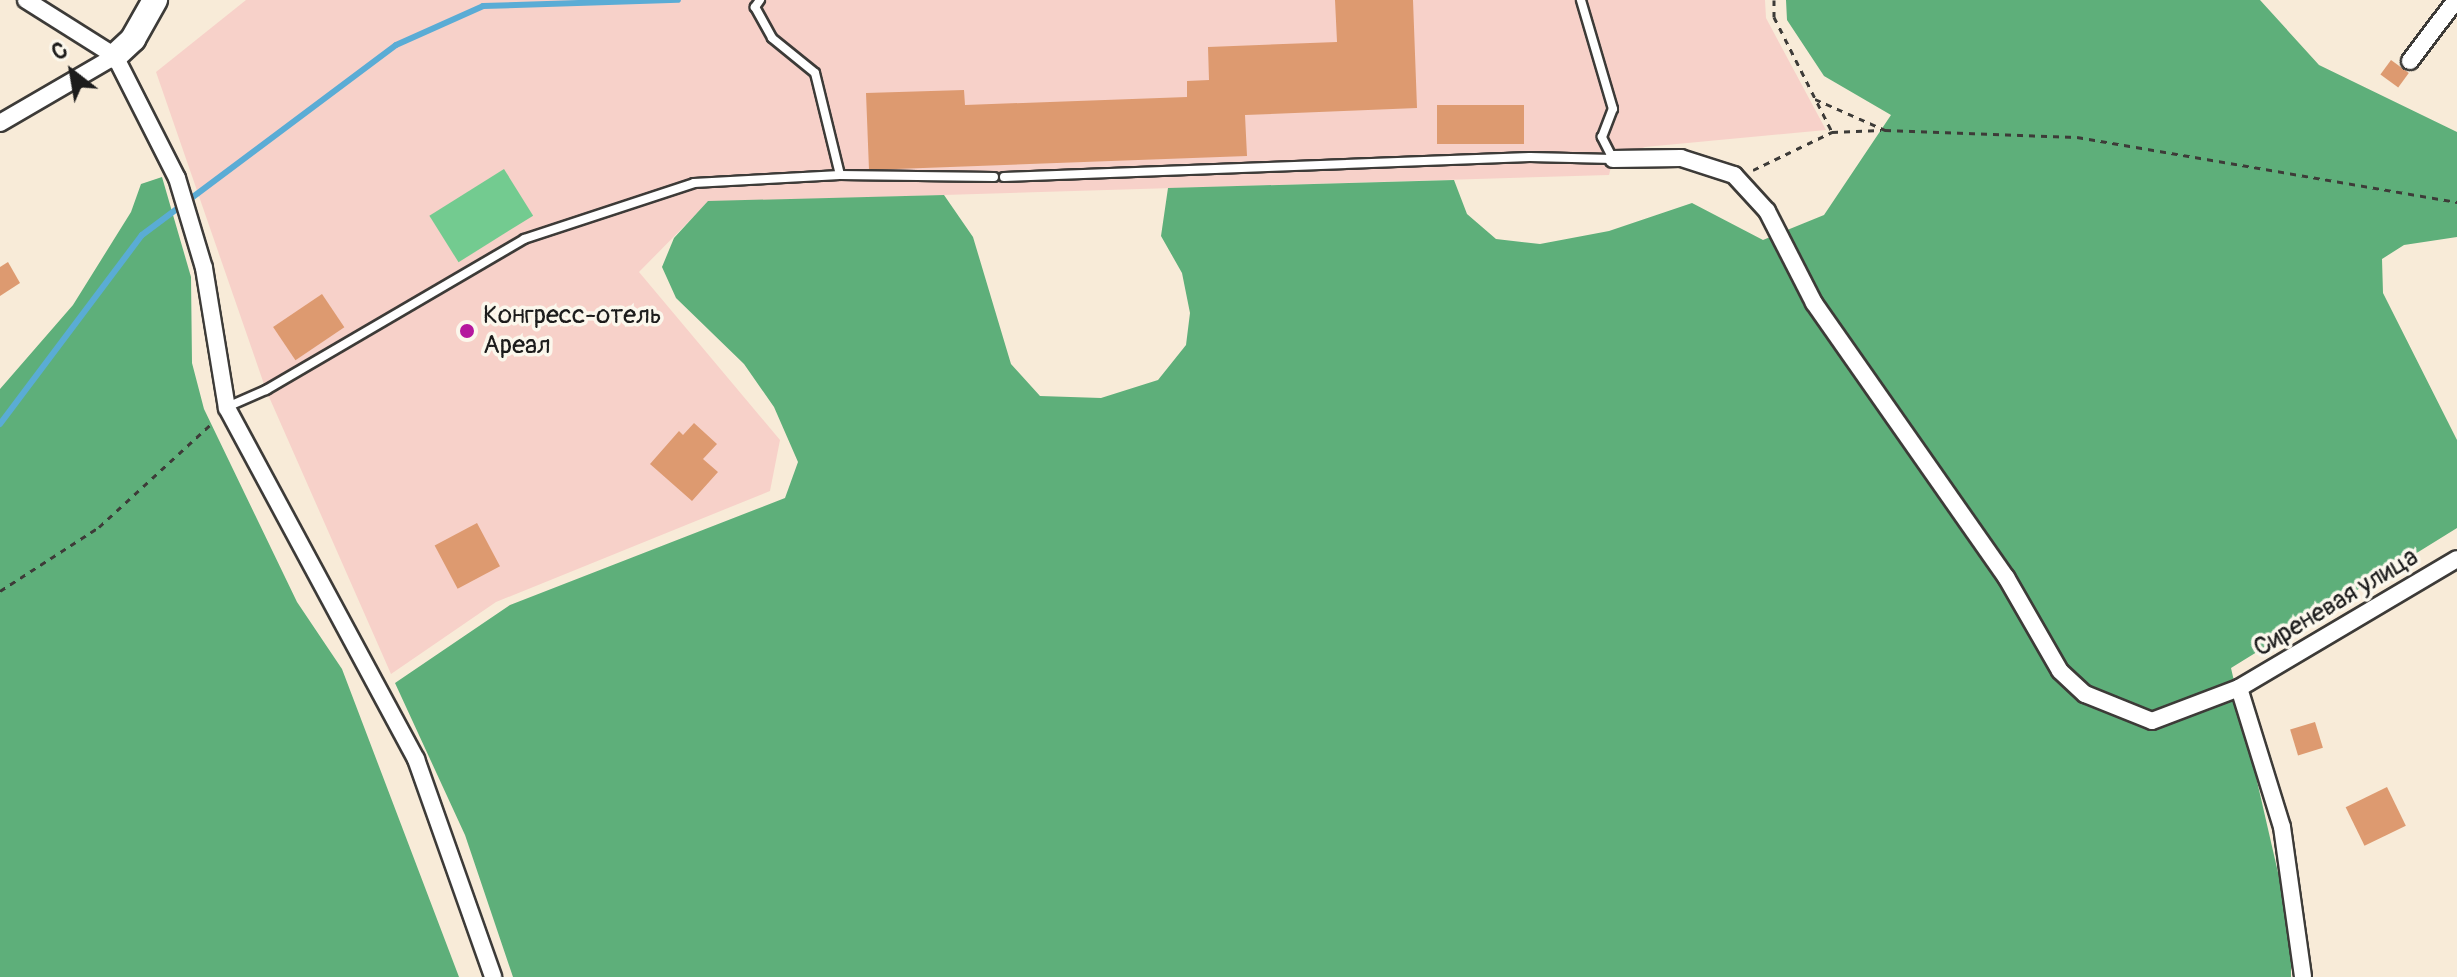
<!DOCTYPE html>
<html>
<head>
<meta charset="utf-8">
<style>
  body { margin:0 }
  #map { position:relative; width:2457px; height:977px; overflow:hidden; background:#f8ebd8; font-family:Pangolin,sans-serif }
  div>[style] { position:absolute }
  .built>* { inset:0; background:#f7d1c9 }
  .green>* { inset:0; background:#73cb90; transform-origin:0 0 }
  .forest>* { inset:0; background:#5eaf7a }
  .stream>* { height:6px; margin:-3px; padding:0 3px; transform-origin:3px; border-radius:3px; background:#5aacd5 }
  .building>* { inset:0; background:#dd9a70; transform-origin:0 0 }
  .path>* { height:3px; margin-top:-1.5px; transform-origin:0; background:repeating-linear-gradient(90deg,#3d3b38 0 6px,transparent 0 12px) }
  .roads { filter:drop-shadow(2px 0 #3d3b38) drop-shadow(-2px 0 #3d3b38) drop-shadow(0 2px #3d3b38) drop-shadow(0 -2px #3d3b38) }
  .lane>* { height:8px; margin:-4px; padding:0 4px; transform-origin:4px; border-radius:4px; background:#fff }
  .street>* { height:16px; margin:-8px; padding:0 8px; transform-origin:8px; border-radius:8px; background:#fff }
  .secondary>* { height:24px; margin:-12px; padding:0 12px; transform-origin:12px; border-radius:12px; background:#fff }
  .dots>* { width:22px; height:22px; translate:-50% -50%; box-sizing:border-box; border:4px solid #fbf7ec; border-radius:50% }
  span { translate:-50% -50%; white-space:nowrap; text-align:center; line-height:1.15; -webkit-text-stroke:7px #fbf7ec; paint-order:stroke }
  .poi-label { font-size:26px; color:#1c1c1c }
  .left { translate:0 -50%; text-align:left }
  .street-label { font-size:26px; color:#1c1c1c }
  .north { position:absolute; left:32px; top:32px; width:80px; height:80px; -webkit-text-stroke:6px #fbf7ec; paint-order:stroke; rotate:329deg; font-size:22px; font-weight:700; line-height:32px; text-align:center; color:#1c1c1c }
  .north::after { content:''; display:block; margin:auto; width:28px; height:36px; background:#1c1c1c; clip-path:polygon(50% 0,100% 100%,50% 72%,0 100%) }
</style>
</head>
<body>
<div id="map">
  <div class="built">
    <i style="clip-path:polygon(246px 0,1765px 0,1766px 18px,1826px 130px,1645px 147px,1613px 159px,1609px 175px,708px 202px,639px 272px,780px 440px,770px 491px,496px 602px,391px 674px,266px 390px,156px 72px)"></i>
  </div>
  <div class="green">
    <i style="left:504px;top:169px;width:55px;height:88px;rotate:58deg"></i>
  </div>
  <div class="forest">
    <i style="clip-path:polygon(1786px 0,2260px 0,2319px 65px,2457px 132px,2457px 237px,2404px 245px,2382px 259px,2383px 293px,2457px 440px,2457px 528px,2231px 668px,2291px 929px,2291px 977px,513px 977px,465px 835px,395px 683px,510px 605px,785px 498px,798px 462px,774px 407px,744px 364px,676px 298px,662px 267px,674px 238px,708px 201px,944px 195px,973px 237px,1011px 364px,1040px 396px,1101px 398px,1158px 380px,1186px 345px,1190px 313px,1182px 273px,1161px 236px,1168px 188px,1454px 180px,1467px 214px,1496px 239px,1540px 244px,1609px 231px,1692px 203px,1763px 240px,1824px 215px,1891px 115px,1824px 76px,1787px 20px)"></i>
    <i style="clip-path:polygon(162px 177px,191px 277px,192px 363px,204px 409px,297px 602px,342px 669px,459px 977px,0 977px,0 389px,73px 305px,131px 212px,141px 184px)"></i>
  </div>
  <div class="stream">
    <i style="left:0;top:424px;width:236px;rotate:-53.1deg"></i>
    <i style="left:142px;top:235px;width:317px;rotate:-36.8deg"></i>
    <i style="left:396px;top:45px;width:95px;rotate:-24.1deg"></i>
    <i style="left:483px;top:6px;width:195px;rotate:-1.8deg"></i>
  </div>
  <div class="building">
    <i style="clip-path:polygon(1335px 0,1413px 0,1417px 108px,1245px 115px,1247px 156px,869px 170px,866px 93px,964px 90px,965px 105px,1187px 97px,1187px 81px,1209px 80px,1208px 47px,1337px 42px)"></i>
    <i style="left:2391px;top:60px;width:22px;height:18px;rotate:36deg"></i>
    <i style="left:1524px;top:105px;width:39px;height:87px;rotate:90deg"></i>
    <i style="clip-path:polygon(8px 262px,20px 283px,0 296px,0 267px)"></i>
    <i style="left:322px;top:294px;width:40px;height:59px;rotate:56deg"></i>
    <i style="clip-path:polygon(694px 423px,717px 444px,703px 459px,718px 472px,692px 501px,650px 464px,679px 431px,683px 435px)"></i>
    <i style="left:477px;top:523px;width:49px;height:48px;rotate:62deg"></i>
    <i style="left:2315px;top:722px;width:27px;height:26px;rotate:73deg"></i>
    <i style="left:2387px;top:787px;width:43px;height:46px;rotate:64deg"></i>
  </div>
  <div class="path">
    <i style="left:1774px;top:0;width:17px;rotate:90deg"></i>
    <i style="left:1774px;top:17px;width:129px;rotate:63.2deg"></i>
    <i style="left:1815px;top:99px;width:77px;rotate:23.9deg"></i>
    <i style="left:1885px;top:130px;width:192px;rotate:2.1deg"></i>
    <i style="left:2077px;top:137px;width:386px;rotate:9.7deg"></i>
    <i style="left:1753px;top:170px;width:88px;rotate:-25.7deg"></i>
    <i style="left:1832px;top:132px;width:49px;rotate:-2.3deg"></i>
    <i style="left:0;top:591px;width:118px;rotate:-32.9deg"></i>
    <i style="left:99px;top:527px;width:155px;rotate:-42.6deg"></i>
  </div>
  <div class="roads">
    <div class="lane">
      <i style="left:760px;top:0;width:9px;rotate:126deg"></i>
      <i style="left:755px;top:7px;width:35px;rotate:61deg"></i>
      <i style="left:772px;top:38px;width:55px;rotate:39.1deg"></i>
      <i style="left:815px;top:73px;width:105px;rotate:76.2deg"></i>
      <i style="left:840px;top:175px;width:154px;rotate:0.7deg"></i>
      <i style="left:1004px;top:177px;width:526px;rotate:-2.18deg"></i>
      <i style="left:1530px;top:157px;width:83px;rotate:1.4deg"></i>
      <i style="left:1613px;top:159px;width:25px;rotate:-117deg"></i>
      <i style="left:1602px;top:137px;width:30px;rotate:-69deg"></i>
      <i style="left:1613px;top:109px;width:114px;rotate:-106.4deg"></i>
      <i style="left:227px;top:407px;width:43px;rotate:-23.6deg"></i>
      <i style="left:266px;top:390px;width:299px;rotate:-30.3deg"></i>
      <i style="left:524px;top:239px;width:179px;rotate:-18.2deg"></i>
      <i style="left:694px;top:183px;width:146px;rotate:-3.1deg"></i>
    </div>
    <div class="street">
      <i style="left:26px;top:0;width:105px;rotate:32.2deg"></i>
      <i style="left:115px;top:56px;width:137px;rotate:63.1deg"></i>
      <i style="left:177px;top:178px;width:94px;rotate:73.3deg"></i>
      <i style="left:204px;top:268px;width:142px;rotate:80.7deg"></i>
      <i style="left:227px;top:408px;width:399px;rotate:61.7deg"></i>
      <i style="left:416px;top:759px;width:231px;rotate:70.5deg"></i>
      <i style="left:2410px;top:61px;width:76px;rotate:-53deg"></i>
      <i style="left:0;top:123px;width:133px;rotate:-30.2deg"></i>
      <i style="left:1613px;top:159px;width:68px;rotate:-0.8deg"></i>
      <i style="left:1681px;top:158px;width:56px;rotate:17.8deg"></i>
      <i style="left:1734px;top:175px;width:49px;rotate:47.5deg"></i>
      <i style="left:1767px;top:211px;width:103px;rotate:62.9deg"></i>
      <i style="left:1814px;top:303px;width:335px;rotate:55deg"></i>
      <i style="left:2006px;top:577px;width:108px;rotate:60.1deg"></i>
      <i style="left:2060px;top:671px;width:34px;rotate:43deg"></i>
      <i style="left:2085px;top:694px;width:72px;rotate:21.9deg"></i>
      <i style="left:2152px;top:721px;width:93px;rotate:-20.8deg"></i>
      <i style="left:2239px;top:688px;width:253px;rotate:-30.6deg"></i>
      <i style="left:2239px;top:688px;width:145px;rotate:72.8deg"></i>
      <i style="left:2282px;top:827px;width:151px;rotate:82deg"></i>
    </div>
    <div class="secondary">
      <i style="left:115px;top:56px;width:25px;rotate:-43deg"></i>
      <i style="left:133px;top:39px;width:45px;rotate:-60.6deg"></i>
    </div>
  </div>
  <div class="dots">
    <i style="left:467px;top:331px;background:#b5179e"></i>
  </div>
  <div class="poi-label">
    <span class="left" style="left:483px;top:331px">Конгресс-отель<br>Ареал</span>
  </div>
  <div class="street-label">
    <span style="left:2336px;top:603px;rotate:-31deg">Сиреневая улица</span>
  </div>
  <div class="north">С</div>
</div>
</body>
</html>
